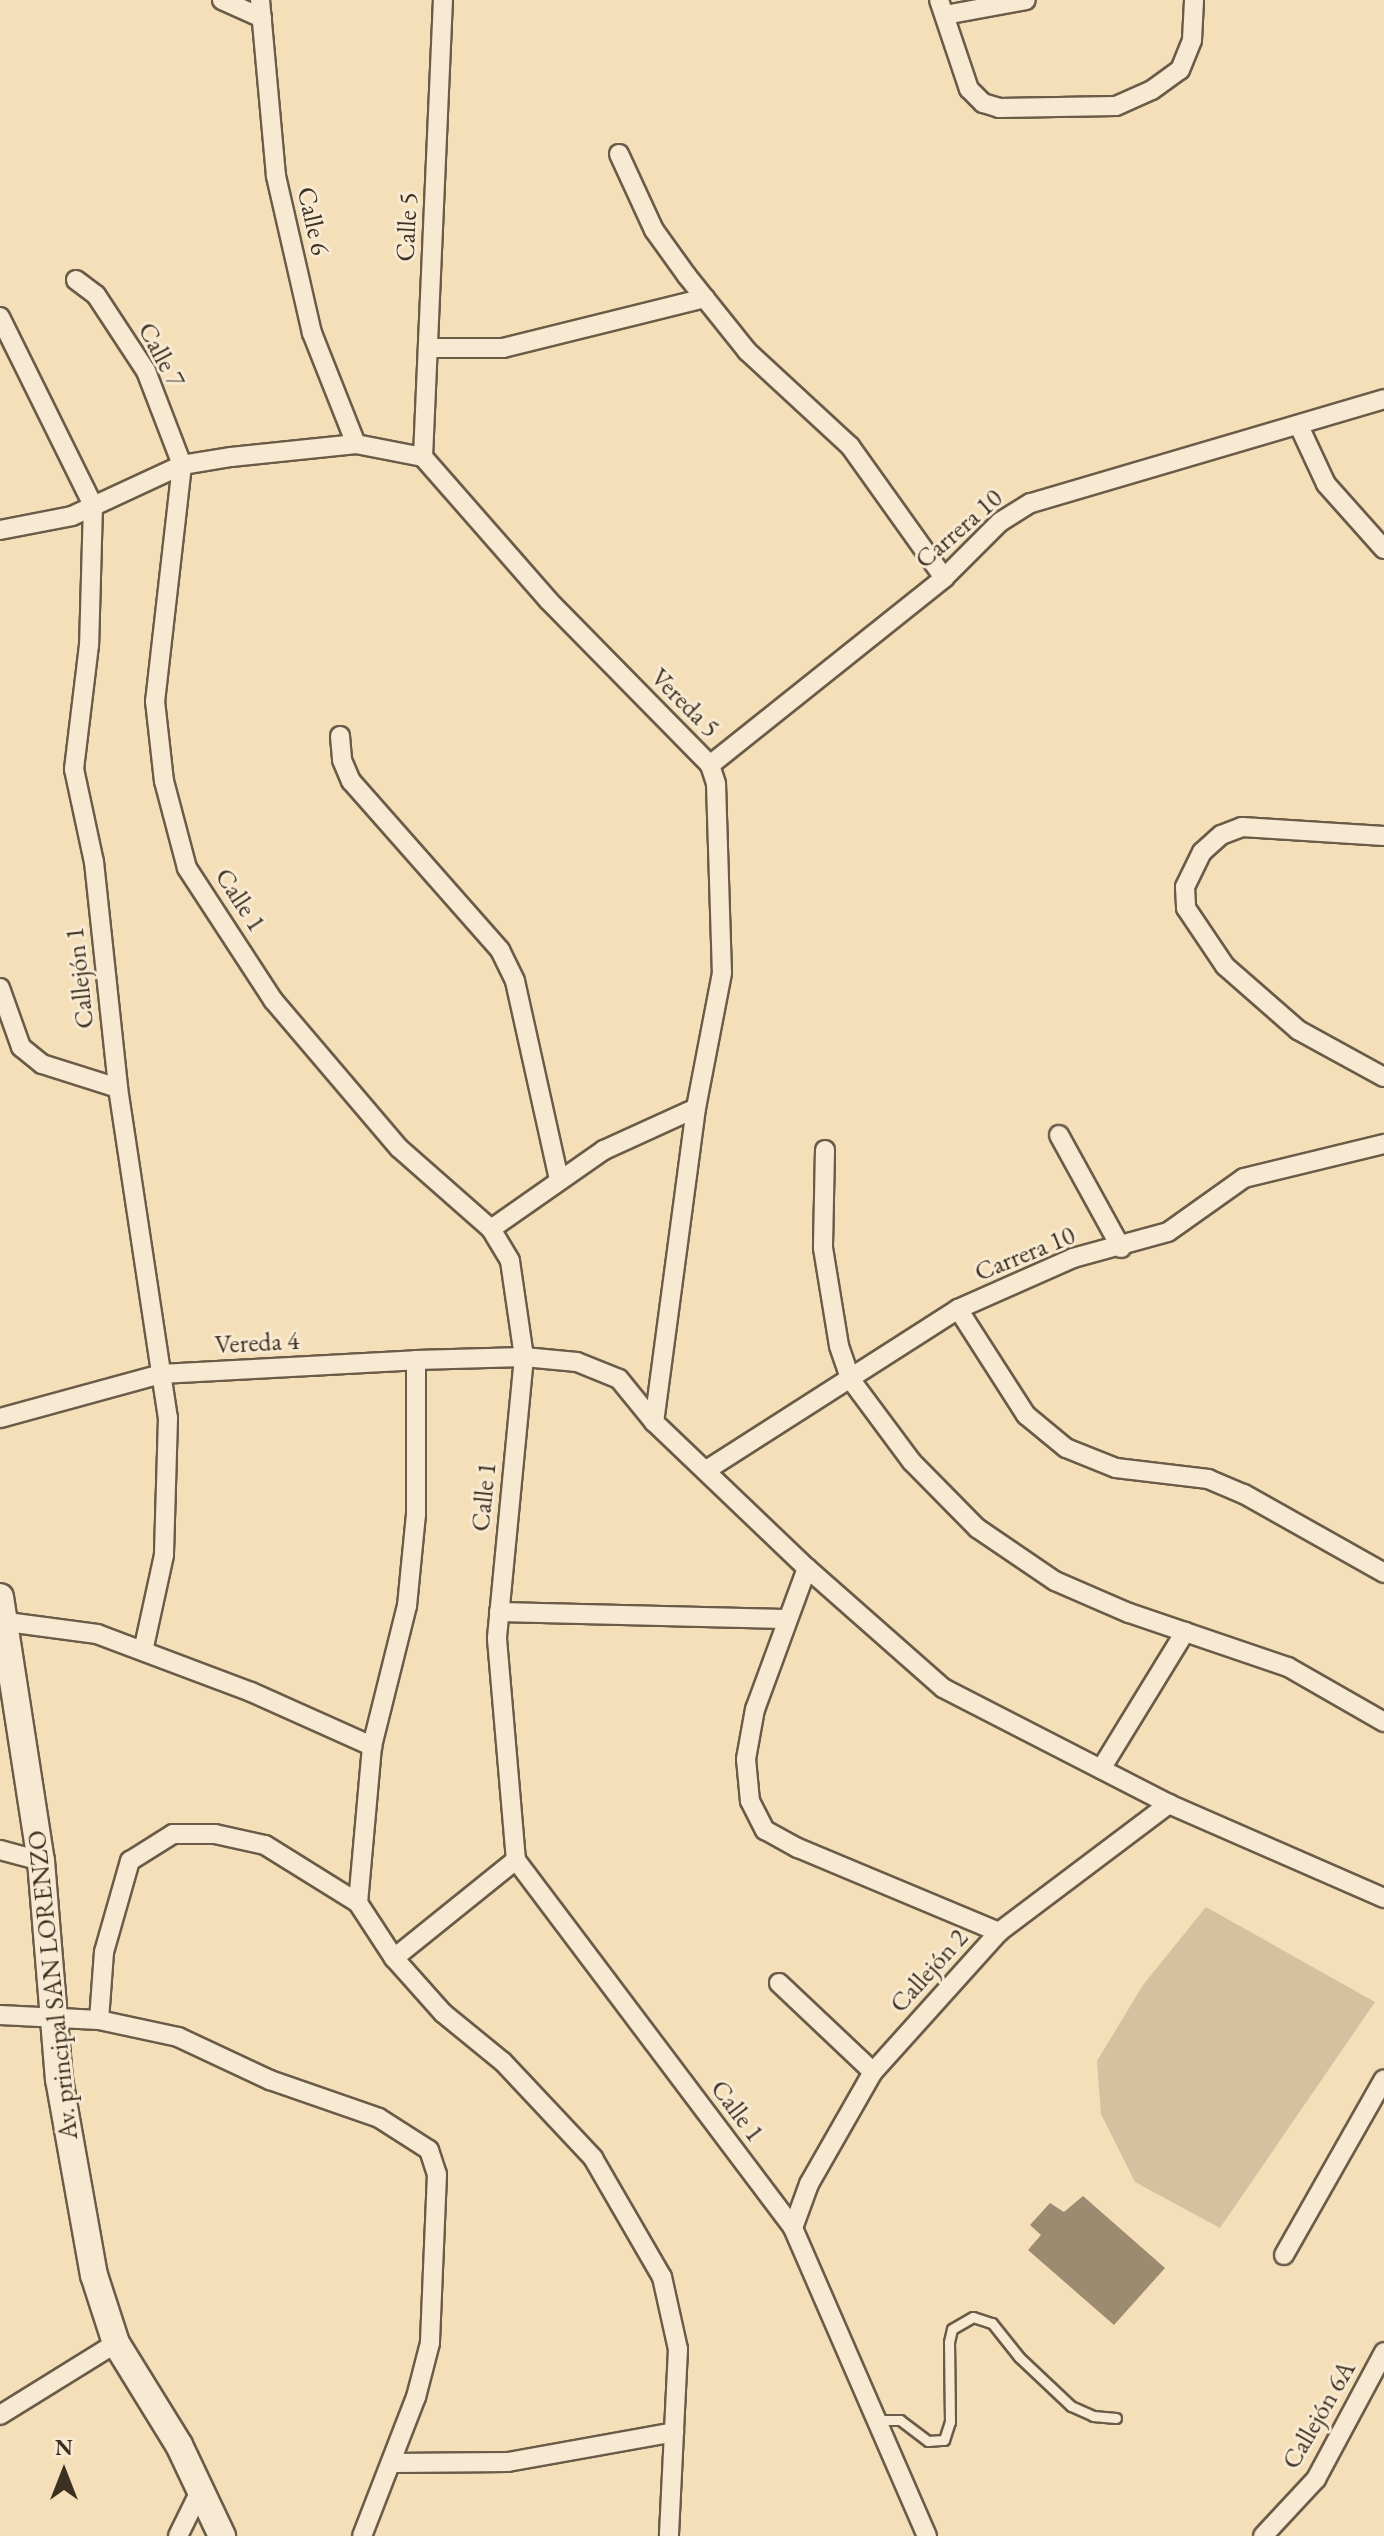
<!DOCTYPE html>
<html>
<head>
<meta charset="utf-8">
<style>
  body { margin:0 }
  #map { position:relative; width:1384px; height:2536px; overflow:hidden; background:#f4dfb9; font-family:"EB Garamond",serif }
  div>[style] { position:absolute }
  .green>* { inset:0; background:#d5c1a0 }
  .building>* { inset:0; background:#9c8b71 }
  .roads { filter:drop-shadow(2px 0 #6a5c48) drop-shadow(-2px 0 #6a5c48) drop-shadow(0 2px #6a5c48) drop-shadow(0 -2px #6a5c48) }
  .lane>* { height:9px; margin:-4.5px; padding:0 4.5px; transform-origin:4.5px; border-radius:4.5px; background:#f8ead2 }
  .street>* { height:18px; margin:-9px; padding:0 9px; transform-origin:9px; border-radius:9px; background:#f8ead2 }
  .secondary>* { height:26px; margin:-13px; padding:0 13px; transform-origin:13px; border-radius:13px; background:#f8ead2 }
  span { translate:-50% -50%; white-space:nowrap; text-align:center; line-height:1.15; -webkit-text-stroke:6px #f8ead2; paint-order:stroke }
  .street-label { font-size:26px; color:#3c3023 }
  .north { position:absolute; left:24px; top:2432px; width:80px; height:80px; -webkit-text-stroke:6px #f8ead2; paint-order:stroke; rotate:0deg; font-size:22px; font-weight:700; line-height:32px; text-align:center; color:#3c3023 }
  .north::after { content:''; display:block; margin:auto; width:28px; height:36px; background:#3c3023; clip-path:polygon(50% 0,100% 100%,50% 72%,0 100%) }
</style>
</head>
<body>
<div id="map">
  <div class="green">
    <i style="clip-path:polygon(1206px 1907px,1375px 2002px,1220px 2228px,1135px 2182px,1101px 2114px,1097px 2061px,1143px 1985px)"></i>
  </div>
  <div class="building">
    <i style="clip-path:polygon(1083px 2196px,1165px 2268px,1114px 2325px,1028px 2250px,1041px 2235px,1030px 2225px,1050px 2203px,1064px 2212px)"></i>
  </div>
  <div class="roads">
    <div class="lane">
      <i style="left:875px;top:2420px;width:25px"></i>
      <i style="left:900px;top:2420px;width:35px;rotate:37deg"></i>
      <i style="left:928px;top:2441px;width:16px;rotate:-4deg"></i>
      <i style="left:944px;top:2440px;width:19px;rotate:-72deg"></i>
      <i style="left:950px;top:2422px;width:80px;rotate:-90.7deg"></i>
      <i style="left:949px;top:2342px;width:13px;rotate:-77deg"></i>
      <i style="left:952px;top:2329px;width:24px;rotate:-30deg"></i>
      <i style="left:973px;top:2317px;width:20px;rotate:18deg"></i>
      <i style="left:992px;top:2323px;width:43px;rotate:51.5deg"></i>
      <i style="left:1019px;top:2357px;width:71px;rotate:43.3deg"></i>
      <i style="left:1071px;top:2406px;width:24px;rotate:24deg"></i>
      <i style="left:1093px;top:2416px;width:23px;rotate:5deg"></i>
    </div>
    <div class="street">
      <i style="left:222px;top:0;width:44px;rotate:24.2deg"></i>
      <i style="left:260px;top:0;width:177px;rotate:84.8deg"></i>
      <i style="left:276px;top:176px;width:161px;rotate:77.1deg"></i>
      <i style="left:312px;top:333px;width:119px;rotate:68.4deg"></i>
      <i style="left:939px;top:0;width:94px;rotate:71.4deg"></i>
      <i style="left:969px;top:89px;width:20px;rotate:45deg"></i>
      <i style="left:983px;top:103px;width:17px;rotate:17deg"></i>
      <i style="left:999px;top:108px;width:117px;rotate:-1deg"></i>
      <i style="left:1116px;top:106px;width:39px;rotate:-24deg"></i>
      <i style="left:1152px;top:90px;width:34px;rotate:-36deg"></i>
      <i style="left:1180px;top:70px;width:32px;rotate:-68deg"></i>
      <i style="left:1192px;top:40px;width:40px;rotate:-87.1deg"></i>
      <i style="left:945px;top:15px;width:82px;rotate:-10.5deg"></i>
      <i style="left:619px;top:154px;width:84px;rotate:65.3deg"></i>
      <i style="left:654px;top:230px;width:57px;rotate:54.3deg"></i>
      <i style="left:687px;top:276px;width:96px;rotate:51.3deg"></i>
      <i style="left:747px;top:351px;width:140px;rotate:42.7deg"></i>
      <i style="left:850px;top:446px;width:162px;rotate:54.5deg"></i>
      <i style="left:76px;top:280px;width:25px;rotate:37deg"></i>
      <i style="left:96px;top:295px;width:91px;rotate:56.7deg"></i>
      <i style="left:146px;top:371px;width:101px;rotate:69deg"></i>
      <i style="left:182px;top:465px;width:238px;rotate:96.5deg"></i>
      <i style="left:155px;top:701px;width:81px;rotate:83.6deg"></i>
      <i style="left:164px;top:781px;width:90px;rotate:75.2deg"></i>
      <i style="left:187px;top:868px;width:158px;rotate:56.9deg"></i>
      <i style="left:273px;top:1000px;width:194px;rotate:49.6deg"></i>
      <i style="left:399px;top:1148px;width:123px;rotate:41.4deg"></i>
      <i style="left:491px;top:1229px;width:37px;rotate:59deg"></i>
      <i style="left:510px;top:1261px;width:97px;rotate:81.7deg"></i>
      <i style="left:524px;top:1357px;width:283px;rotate:95.5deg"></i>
      <i style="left:497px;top:1639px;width:222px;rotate:85.1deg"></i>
      <i style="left:516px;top:1860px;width:461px;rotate:53deg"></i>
      <i style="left:793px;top:2228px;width:336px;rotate:66.5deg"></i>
      <i style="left:0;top:317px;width:210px;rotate:63.7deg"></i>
      <i style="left:93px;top:505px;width:140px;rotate:91.6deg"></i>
      <i style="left:89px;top:645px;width:125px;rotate:96.9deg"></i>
      <i style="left:74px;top:769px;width:95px;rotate:77.9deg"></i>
      <i style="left:94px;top:862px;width:227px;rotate:83.9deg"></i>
      <i style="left:118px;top:1088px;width:334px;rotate:81.4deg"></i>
      <i style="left:168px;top:1418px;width:137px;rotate:91.7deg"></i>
      <i style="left:164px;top:1555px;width:98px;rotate:102.3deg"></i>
      <i style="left:428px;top:348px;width:75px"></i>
      <i style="left:503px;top:348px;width:208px;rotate:-13.9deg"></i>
      <i style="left:1299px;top:426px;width:64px;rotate:65deg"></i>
      <i style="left:1326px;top:484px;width:87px;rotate:48.3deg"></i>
      <i style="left:423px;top:457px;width:457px;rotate:-87.5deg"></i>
      <i style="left:0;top:530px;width:73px;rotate:-11deg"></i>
      <i style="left:72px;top:516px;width:121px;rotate:-24.9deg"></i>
      <i style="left:182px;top:465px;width:50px;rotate:-9.3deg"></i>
      <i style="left:231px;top:457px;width:126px;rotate:-5.9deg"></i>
      <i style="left:356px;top:444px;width:68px;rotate:11deg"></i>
      <i style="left:423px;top:457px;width:190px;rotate:48.8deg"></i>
      <i style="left:548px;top:600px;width:231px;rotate:45.5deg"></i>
      <i style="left:710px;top:765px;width:20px;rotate:72deg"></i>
      <i style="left:716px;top:784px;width:189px;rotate:88.2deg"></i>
      <i style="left:722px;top:973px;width:137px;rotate:100.9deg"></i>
      <i style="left:696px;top:1108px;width:317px;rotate:97.6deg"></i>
      <i style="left:340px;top:736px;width:24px;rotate:85deg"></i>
      <i style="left:342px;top:760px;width:23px;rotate:67deg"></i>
      <i style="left:351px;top:781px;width:225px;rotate:48.6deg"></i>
      <i style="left:500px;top:950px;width:34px;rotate:64deg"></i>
      <i style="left:515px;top:981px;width:203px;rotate:77.5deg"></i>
      <i style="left:710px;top:765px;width:300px;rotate:-38.6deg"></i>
      <i style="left:944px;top:578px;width:79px;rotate:-45deg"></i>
      <i style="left:1000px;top:522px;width:36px;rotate:-32deg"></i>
      <i style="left:1031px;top:503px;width:368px;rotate:-16.4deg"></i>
      <i style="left:1384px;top:836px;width:142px;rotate:-176.4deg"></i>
      <i style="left:1242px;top:827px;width:22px;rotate:159deg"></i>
      <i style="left:1221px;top:835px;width:25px;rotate:138deg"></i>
      <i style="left:1202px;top:852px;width:39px;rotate:116deg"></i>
      <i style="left:1185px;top:887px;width:21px;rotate:87deg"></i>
      <i style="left:1186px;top:908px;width:70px;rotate:56.1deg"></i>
      <i style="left:1225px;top:966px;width:97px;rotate:41.2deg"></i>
      <i style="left:1298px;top:1030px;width:98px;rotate:28.7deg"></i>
      <i style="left:0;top:988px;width:63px;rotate:70.4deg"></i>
      <i style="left:21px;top:1047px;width:27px;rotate:39deg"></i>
      <i style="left:42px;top:1064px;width:80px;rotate:17.5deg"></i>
      <i style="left:1059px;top:1135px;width:129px;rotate:61.2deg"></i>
      <i style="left:825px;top:1150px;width:98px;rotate:91.2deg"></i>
      <i style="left:823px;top:1248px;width:99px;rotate:80.7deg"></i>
      <i style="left:839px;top:1346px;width:36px;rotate:71deg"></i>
      <i style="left:851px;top:1380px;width:102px;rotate:53.4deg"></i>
      <i style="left:912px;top:1462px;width:93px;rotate:45.4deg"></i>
      <i style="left:977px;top:1528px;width:94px;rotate:34.2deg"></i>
      <i style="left:1055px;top:1581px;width:81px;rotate:23.4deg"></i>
      <i style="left:1129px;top:1613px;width:168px;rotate:18.8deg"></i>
      <i style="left:1288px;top:1667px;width:111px;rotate:29.8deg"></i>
      <i style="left:491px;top:1229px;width:138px;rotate:-35deg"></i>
      <i style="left:604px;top:1150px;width:101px;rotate:-24.5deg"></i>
      <i style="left:958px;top:1309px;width:126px;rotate:57.3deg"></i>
      <i style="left:1026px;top:1415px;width:52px;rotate:39.5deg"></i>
      <i style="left:1066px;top:1448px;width:54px;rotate:21.8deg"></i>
      <i style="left:1116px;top:1468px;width:93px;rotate:6.8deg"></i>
      <i style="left:1208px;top:1479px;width:39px;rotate:23deg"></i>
      <i style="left:1244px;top:1494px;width:161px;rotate:29.4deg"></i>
      <i style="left:0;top:1418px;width:167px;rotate:-15.3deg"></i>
      <i style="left:161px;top:1374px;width:255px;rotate:-3.1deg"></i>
      <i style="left:416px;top:1360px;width:108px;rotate:-1.6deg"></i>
      <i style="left:524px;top:1357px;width:53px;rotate:5.4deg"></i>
      <i style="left:577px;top:1362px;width:45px;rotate:22deg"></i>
      <i style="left:619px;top:1379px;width:55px;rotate:50.9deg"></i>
      <i style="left:654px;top:1422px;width:211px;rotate:43.7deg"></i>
      <i style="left:807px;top:1568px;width:181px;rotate:41.4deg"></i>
      <i style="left:943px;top:1688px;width:254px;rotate:27.2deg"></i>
      <i style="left:1169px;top:1804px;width:235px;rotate:23.6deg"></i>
      <i style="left:708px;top:1469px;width:297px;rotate:-32.6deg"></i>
      <i style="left:958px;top:1309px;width:126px;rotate:-23.9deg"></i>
      <i style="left:1073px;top:1258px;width:98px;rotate:-15.3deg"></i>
      <i style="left:1168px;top:1232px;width:93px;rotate:-35.4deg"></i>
      <i style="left:1244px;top:1178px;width:144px;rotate:-13.7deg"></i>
      <i style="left:807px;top:1568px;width:150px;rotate:110.2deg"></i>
      <i style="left:755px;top:1709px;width:51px;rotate:100.2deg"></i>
      <i style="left:746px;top:1759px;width:42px;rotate:84.6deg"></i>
      <i style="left:750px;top:1801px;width:33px;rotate:63deg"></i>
      <i style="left:765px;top:1830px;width:38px;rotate:29deg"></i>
      <i style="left:798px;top:1848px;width:218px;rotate:22.7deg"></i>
      <i style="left:499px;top:1612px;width:286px;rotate:1.4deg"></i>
      <i style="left:7px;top:1622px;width:91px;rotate:7.6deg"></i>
      <i style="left:97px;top:1634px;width:165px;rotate:20.6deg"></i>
      <i style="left:251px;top:1692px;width:133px;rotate:24.1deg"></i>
      <i style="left:1101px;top:1769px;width:161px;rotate:-58.5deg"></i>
      <i style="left:0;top:1850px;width:42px;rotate:15deg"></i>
      <i style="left:358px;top:1903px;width:158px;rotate:-84.9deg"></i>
      <i style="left:372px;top:1746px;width:144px;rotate:-76deg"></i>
      <i style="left:407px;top:1606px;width:91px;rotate:-84.4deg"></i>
      <i style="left:416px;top:1515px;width:155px;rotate:-90deg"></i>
      <i style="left:394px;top:1958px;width:156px;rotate:-38.8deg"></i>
      <i style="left:779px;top:1983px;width:129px;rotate:43.4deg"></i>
      <i style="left:0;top:2015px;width:99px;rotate:2.9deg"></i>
      <i style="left:99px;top:2020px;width:81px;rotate:12.1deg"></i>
      <i style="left:178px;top:2037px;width:102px;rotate:25.1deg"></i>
      <i style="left:270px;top:2080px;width:115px;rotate:19.2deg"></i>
      <i style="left:379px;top:2118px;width:59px;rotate:32.6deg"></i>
      <i style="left:429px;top:2150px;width:25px;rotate:72deg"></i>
      <i style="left:437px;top:2174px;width:169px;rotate:92.4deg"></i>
      <i style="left:430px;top:2343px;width:56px;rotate:104.5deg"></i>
      <i style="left:416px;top:2397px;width:149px;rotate:111.2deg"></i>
      <i style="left:99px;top:2020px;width:68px;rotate:-85.8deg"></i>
      <i style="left:104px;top:1952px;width:95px;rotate:-74.1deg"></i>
      <i style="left:130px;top:1861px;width:51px;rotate:-32.1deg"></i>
      <i style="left:173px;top:1834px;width:42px"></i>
      <i style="left:215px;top:1834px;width:51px;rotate:12.4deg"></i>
      <i style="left:265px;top:1845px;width:110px;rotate:31.9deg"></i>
      <i style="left:358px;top:1903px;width:66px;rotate:56.8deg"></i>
      <i style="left:394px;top:1958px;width:74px;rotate:48.3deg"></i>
      <i style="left:443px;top:2013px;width:77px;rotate:39.2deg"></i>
      <i style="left:503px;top:2062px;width:132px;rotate:46.8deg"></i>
      <i style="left:593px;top:2158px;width:138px;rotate:59.9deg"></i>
      <i style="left:662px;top:2277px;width:74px;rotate:77.5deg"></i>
      <i style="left:678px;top:2349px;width:83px;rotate:92.8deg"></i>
      <i style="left:793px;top:2228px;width:47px;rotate:-70deg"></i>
      <i style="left:809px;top:2184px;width:129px;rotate:-60.3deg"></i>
      <i style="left:873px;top:2072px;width:188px;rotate:-48deg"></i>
      <i style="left:999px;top:1932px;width:213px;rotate:-37deg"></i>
      <i style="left:1284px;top:2255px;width:202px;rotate:-60.4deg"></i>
      <i style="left:0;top:2415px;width:137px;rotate:-31.8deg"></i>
      <i style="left:393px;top:2463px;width:115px;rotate:-0.5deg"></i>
      <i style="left:508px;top:2462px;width:169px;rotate:-10.2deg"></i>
      <i style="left:674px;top:2432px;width:104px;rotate:92.8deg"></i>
      <i style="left:178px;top:2536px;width:52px;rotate:-63.9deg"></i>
      <i style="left:1263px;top:2536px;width:78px;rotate:-47.1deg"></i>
      <i style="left:1316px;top:2479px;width:144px;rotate:-61.8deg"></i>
    </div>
    <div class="secondary">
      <i style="left:0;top:1597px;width:267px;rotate:81.2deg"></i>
      <i style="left:41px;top:1861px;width:219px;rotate:85.3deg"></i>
      <i style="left:59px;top:2079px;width:199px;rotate:79.9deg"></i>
      <i style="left:94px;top:2275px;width:71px;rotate:72.1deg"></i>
      <i style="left:116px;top:2343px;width:120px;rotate:58.3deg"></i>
      <i style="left:179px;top:2445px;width:101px;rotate:64.7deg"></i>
    </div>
  </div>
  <div class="street-label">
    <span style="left:313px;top:221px;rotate:77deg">Calle 6</span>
    <span style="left:407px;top:227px;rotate:-87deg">Calle 5</span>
    <span style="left:161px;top:355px;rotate:62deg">Calle 7</span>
    <span style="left:959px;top:529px;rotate:-41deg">Carrera 10</span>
    <span style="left:685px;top:703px;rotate:45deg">Vereda 5</span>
    <span style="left:240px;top:900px;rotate:57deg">Calle 1</span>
    <span style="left:80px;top:978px;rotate:-96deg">Callejón 1</span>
    <span style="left:1025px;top:1254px;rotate:-22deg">Carrera 10</span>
    <span style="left:257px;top:1343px;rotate:-3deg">Vereda 4</span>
    <span style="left:484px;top:1497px;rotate:-84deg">Calle 1</span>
    <span style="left:929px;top:1971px;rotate:-48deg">Callejón 2</span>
    <span style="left:53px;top:1985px;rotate:-96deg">Av. principal SAN LORENZO</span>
    <span style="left:737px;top:2111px;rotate:53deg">Calle 1</span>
    <span style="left:1319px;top:2415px;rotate:-60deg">Callejón 6A</span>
  </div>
  <div class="north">N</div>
</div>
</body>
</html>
